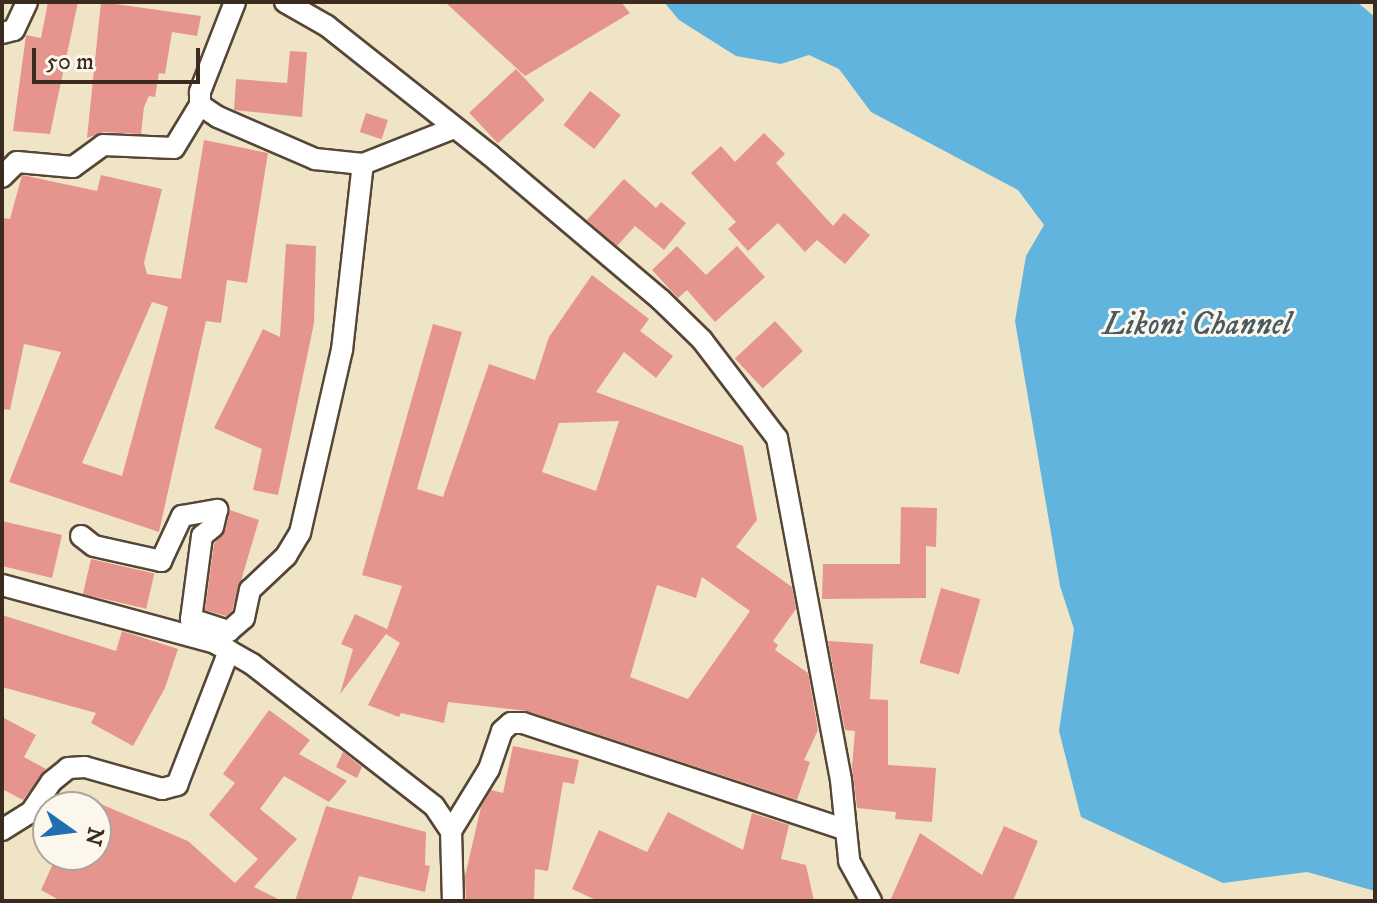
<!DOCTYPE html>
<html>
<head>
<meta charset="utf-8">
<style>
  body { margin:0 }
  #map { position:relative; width:1377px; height:903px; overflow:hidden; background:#f0e4c7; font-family:"IM FELL DW Pica",serif }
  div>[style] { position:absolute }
  .water>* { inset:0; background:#61b4dd }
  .building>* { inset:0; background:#e5958d; transform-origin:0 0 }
  .roads { filter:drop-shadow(2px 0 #564637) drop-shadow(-2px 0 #564637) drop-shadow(0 2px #564637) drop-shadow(0 -2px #564637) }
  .street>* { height:20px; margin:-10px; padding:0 10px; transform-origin:10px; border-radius:10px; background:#fff }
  span { translate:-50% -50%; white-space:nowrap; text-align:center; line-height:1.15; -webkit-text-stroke:6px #fbf7ec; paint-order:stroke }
  .water-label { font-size:32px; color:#485a61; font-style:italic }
  .frame { position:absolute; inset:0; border:4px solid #3b2a1e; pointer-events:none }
  .north { position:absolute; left:32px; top:791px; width:80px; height:80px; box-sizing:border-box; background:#fbf7ec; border:2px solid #aea59a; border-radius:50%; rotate:104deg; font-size:22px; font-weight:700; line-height:32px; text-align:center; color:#3b2a1e }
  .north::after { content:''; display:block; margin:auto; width:28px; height:36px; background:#1f6fb2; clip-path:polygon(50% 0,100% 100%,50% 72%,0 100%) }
  .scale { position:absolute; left:32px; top:48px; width:168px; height:36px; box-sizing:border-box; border:4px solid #3b2a1e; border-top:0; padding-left:10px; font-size:24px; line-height:28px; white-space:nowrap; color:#3b2a1e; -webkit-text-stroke:6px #fbf7ec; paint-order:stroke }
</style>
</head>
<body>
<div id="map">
  <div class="water">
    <i style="clip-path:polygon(664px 2px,1357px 2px,1375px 17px,1375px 891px,1307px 872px,1223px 883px,1081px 817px,1059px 731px,1074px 629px,1060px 586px,1015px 321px,1026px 256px,1044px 225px,1018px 190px,871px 112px,839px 69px,809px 55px,781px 64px,736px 56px,679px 20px)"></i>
  </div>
  <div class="building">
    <i style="clip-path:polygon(48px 2px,78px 2px,50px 134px,13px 131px,26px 35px,41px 38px)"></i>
    <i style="clip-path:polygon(101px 2px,201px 16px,197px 36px,172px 32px,165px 74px,159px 73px,155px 97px,149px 96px,144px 107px,141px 134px,104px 132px,87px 138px)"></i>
    <i style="clip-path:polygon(445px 2px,621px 2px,630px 13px,525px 76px)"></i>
    <i style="clip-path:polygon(290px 51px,307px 52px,302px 117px,234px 110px,236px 79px,287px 83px)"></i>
    <i style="left:516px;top:69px;width:42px;height:64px;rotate:47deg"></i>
    <i style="left:590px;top:91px;width:39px;height:43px;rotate:38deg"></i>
    <i style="left:366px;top:113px;width:23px;height:20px;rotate:18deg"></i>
    <i style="clip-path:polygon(764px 133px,785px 154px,776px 163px,833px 226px,844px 213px,870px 235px,845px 264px,817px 240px,805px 252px,778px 223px,748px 251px,728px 229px,736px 222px,691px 173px,721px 146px,735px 162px)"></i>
    <i style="clip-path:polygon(evenodd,204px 140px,268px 153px,247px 283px,227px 280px,221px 323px,206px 321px,159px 532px,9px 482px,61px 352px,24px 344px,10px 410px,2px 409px,2px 227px,3px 218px,10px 219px,22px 175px,97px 191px,101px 175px,162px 189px,144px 263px,147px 274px,181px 279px,204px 140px,152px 302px,168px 307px,122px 476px,82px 463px,152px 302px)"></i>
    <i style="clip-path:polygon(624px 179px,656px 208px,661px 202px,686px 223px,664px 250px,635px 226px,617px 246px,587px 220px)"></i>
    <i style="clip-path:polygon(286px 244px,316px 246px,314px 323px,278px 495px,253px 490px,262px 449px,214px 428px,263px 329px,280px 337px)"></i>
    <i style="clip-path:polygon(677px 246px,706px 275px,737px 246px,765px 277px,715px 322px,687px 290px,678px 298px,652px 270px)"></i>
    <i style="clip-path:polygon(evenodd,592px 275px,649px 319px,640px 331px,673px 356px,656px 378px,624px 352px,596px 392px,743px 446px,757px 520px,736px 547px,792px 587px,796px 609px,773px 641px,778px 645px,775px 650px,808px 673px,818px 730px,804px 760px,810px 762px,797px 800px,527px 711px,448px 702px,444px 723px,401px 713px,399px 717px,368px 705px,400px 643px,386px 634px,340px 694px,353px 649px,341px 644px,355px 614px,387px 629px,402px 586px,362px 575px,433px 324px,462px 332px,417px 489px,443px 497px,489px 364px,535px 380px,549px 337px,592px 275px,619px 421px,596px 491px,542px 472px,559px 423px,619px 421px,592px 275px,702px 577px,750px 611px,688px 699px,630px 677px,657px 585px,696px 598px,702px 577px)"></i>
    <i style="left:775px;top:321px;width:41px;height:55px;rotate:47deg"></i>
    <i style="clip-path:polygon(901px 507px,937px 508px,936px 547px,926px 546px,926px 598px,822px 599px,823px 564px,900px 564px)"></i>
    <i style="clip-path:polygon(230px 510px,259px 520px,232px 611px,226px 616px,205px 610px,214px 544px,225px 531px)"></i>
    <i style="clip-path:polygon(2px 521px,62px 535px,52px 578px,2px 566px)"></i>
    <i style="left:91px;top:559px;width:65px;height:36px;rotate:13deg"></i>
    <i style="left:941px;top:588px;width:41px;height:78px;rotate:16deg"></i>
    <i style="clip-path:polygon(2px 615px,116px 651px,122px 631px,178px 649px,165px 688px,133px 746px,91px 723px,96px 713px,2px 687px)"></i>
    <i style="clip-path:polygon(828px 641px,873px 644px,870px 699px,888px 700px,888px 765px,936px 768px,932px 822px,895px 819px,896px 812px,857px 808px,852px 767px,855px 731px,845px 730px)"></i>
    <i style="clip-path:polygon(269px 710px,310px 740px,299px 754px,347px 781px,329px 802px,284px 776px,260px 809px,297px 839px,254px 887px,282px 901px,61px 901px,41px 890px,57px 855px,96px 855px,96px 802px,188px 841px,235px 883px,258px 859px,209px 815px,235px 783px,223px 774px)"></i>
    <i style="clip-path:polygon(2px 717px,36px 735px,24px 757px,46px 769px,23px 800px,2px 789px)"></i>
    <i style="clip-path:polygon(513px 746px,579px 760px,574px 784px,563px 782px,548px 871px,535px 869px,534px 901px,466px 901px,465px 876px,481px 807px,491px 790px,503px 793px)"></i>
    <i style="clip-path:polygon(343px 752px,362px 767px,357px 778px,336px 767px)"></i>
    <i style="clip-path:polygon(326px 806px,426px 832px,425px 865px,430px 866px,425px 892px,359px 876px,351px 901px,295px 901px)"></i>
    <i style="clip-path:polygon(668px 812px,743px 850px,752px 813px,789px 825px,781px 859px,806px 865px,814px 901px,598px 901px,572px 889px,599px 830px,647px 852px)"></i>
    <i style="clip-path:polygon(1004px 826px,1038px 841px,1013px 901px,890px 901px,920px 833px,982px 875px)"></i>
  </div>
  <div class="roads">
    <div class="street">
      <i style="left:235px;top:2px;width:97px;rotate:111.3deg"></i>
      <i style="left:200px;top:92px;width:13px;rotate:90deg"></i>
      <i style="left:200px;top:105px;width:22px;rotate:34deg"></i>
      <i style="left:218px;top:117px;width:106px;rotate:23.4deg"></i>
      <i style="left:315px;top:159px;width:48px;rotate:5.9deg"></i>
      <i style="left:363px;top:164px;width:98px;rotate:-21.6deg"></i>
      <i style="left:285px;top:2px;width:48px;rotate:29.7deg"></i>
      <i style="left:327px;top:26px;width:208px;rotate:38.4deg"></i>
      <i style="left:490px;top:155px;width:223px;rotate:40.3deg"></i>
      <i style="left:660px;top:299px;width:59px;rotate:44.3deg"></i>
      <i style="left:702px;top:340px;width:123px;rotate:52.6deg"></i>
      <i style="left:777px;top:438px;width:348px;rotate:79.4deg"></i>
      <i style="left:841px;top:780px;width:50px;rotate:84.3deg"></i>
      <i style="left:2px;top:33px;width:12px;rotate:-14deg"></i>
      <i style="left:14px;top:30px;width:31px;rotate:-65deg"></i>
      <i style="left:2px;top:177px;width:21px;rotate:-45deg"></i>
      <i style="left:17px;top:162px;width:56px;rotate:5.1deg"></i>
      <i style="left:73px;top:167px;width:37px;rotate:-36deg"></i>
      <i style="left:103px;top:145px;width:71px;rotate:2.4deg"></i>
      <i style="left:174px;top:148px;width:50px;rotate:-58.8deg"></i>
      <i style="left:81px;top:536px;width:16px;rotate:38deg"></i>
      <i style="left:94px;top:546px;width:69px;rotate:12.6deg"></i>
      <i style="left:161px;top:561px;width:50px;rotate:-65deg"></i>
      <i style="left:182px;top:516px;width:36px;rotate:-10deg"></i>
      <i style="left:217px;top:510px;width:17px;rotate:103deg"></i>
      <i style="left:213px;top:527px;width:14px;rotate:141deg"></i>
      <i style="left:202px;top:536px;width:84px;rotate:97.5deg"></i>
      <i style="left:191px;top:619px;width:12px;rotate:70deg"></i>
      <i style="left:2px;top:585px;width:221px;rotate:15.2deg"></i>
      <i style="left:215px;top:643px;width:43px;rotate:29.6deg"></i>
      <i style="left:252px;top:664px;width:231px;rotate:38deg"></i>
      <i style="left:434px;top:806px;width:30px;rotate:56deg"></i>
      <i style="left:451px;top:831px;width:70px;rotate:88.4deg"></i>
      <i style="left:191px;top:619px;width:40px;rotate:18deg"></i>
      <i style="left:229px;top:631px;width:20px;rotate:-41deg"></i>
      <i style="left:244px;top:618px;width:29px;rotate:-78deg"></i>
      <i style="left:250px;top:590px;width:50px;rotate:-43.4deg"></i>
      <i style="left:286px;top:556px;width:27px;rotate:-59deg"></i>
      <i style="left:300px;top:533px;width:188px;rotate:-77.1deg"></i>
      <i style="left:342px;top:350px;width:187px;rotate:-83.6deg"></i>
      <i style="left:2px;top:830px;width:34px;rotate:-32deg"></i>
      <i style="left:31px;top:812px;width:36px;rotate:-56deg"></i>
      <i style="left:51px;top:782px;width:22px;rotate:-39deg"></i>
      <i style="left:68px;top:768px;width:17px;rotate:-3deg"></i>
      <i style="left:85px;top:767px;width:80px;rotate:15.9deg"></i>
      <i style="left:162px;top:789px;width:16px;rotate:-15deg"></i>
      <i style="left:177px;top:785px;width:144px;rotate:-68.8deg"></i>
      <i style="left:451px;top:831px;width:73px;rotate:-58.5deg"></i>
      <i style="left:489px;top:769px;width:40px;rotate:-71.1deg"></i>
      <i style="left:502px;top:731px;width:12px;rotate:-42deg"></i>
      <i style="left:511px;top:723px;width:12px"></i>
      <i style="left:523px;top:723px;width:340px;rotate:18.3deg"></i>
      <i style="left:846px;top:830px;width:31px;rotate:84deg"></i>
      <i style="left:849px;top:861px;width:46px;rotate:61.2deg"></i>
    </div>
  </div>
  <div class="water-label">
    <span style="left:1197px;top:325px">Likoni Channel</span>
  </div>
  <div class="frame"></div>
  <div class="north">N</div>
  <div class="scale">50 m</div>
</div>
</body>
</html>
